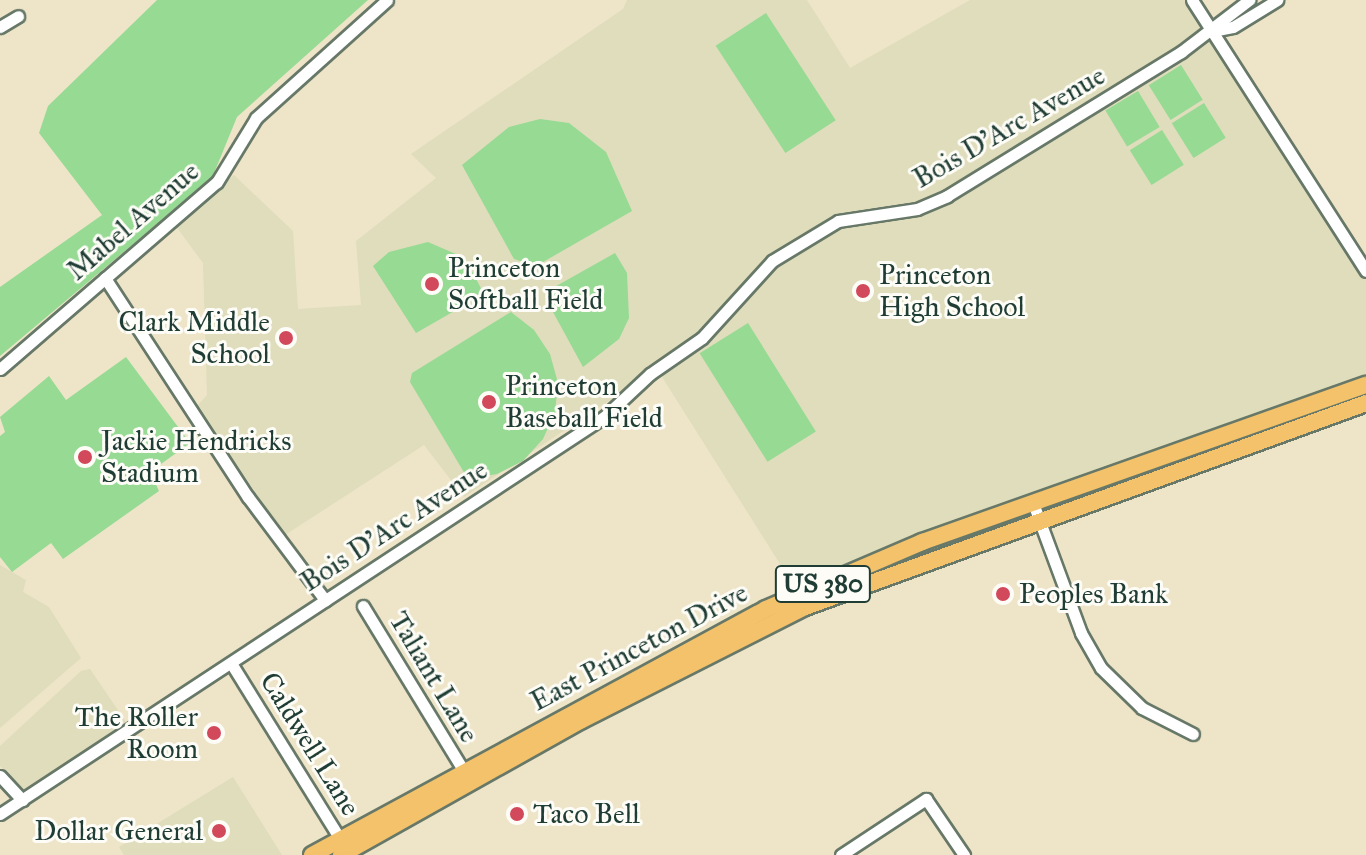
<!DOCTYPE html>
<html>
<head>
<meta charset="utf-8">
<style>
  body { margin:0 }
  #map { position:relative; width:1366px; height:855px; overflow:hidden; background:#eee5c8; font-family:"IM FELL Great Primer",serif }
  div>[style] { position:absolute }
  .built>* { inset:0; background:#dfddbb }
  .green>* { inset:0; background:#96da93; transform-origin:0 0 }
  .roads { filter:drop-shadow(2px 0 #677868) drop-shadow(-2px 0 #677868) drop-shadow(0 2px #677868) drop-shadow(0 -2px #677868) }
  .minor>* { height:11px; margin:-5.5px; padding:0 5.5px; transform-origin:5.5px; border-radius:5.5px; background:#fff }
  .highway>* { height:16px; margin:-8px; padding:0 8px; transform-origin:8px; border-radius:8px; background:#f3c26a }
  .dots>* { width:22px; height:22px; translate:-50% -50%; box-sizing:border-box; border:4px solid #fdfcf7; border-radius:50% }
  span { translate:-50% -50%; white-space:nowrap; text-align:center; line-height:1.15; -webkit-text-stroke:6px #fdfcf7; paint-order:stroke }
  .shield-label span { padding:2px 6px; background:#fdfcf7; border:2px solid; border-radius:6px; -webkit-text-stroke-width:0 }
  .shield-label { font-size:26px; color:#1f3d34; font-weight:700 }
  .street-label { font-size:28px; color:#1f3d34 }
  .poi-label { font-size:28px; color:#1f3d34 }
  .left { translate:0 -50%; text-align:left }
  .right { translate:-100% -50%; text-align:right }
</style>
</head>
<body>
<div id="map">
  <div class="built">
    <i style="clip-path:polygon(627px 0,807px 0,850px 68px,970px 0,1193px 0,1366px 278px,1366px 378px,804px 602px,657px 369px,464px 497px,424px 445px,285px 535px,196px 407px,207px 395px,203px 263px,175px 225px,234px 175px,293px 231px,298px 309px,361px 305px,356px 241px,436px 178px,411px 154px,623px 9px)"></i>
    <i style="clip-path:polygon(0 565px,26px 580px,23px 592px,49px 607px,81px 658px,0 728px)"></i>
    <i style="clip-path:polygon(90px 669px,126px 722px,25px 791px,0 766px,0 746px,81px 671px)"></i>
    <i style="clip-path:polygon(233px 777px,282px 855px,124px 855px,119px 847px)"></i>
  </div>
  <div class="green">
    <i style="clip-path:polygon(157px 0,368px 0,237px 117px,212px 178px,0 356px,0 287px,102px 215px,39px 133px,48px 106px)"></i>
    <i style="left:766px;top:13px;width:128px;height:60px;rotate:57deg"></i>
    <i style="left:1181px;top:65px;width:41px;height:38px;rotate:58deg"></i>
    <i style="left:1138px;top:91px;width:42px;height:38px;rotate:59deg"></i>
    <i style="left:1204px;top:103px;width:41px;height:38px;rotate:58deg"></i>
    <i style="clip-path:polygon(540px 119px,569px 123px,606px 152px,632px 211px,536px 266px,514px 259px,462px 165px,509px 127px)"></i>
    <i style="left:1162px;top:130px;width:41px;height:38px;rotate:58deg"></i>
    <i style="clip-path:polygon(428px 242px,465px 258px,484px 294px,416px 333px,373px 266px,389px 252px)"></i>
    <i style="clip-path:polygon(615px 253px,627px 273px,629px 318px,619px 339px,583px 367px,547px 301px,551px 289px)"></i>
    <i style="clip-path:polygon(511px 312px,534px 330px,550px 354px,558px 383px,555px 412px,543px 439px,523px 461px,497px 474px,468px 479px,410px 382px,412px 373px)"></i>
    <i style="left:748px;top:323px;width:128px;height:57px;rotate:58deg"></i>
    <i style="clip-path:polygon(126px 357px,190px 443px,150px 472px,159px 491px,63px 559px,51px 543px,12px 572px,0 557px,0 436px,5px 432px,0 417px,49px 376px,66px 400px)"></i>
  </div>
  <div class="roads">
    <div class="minor">
      <i style="left:1192px;top:0;width:322px;rotate:57.3deg"></i>
      <i style="left:0;top:27px;width:21px;rotate:-31deg"></i>
      <i style="left:1212px;top:31px;width:21px;rotate:-11deg"></i>
      <i style="left:1233px;top:27px;width:52px;rotate:-31.5deg"></i>
      <i style="left:105px;top:278px;width:262px;rotate:56.9deg"></i>
      <i style="left:248px;top:497px;width:129px;rotate:53.2deg"></i>
      <i style="left:0;top:369px;width:286px;rotate:-40.8deg"></i>
      <i style="left:217px;top:182px;width:75px;rotate:-58.6deg"></i>
      <i style="left:256px;top:118px;width:176px;rotate:-42deg"></i>
      <i style="left:1033px;top:503px;width:139px;rotate:69.7deg"></i>
      <i style="left:1081px;top:633px;width:40px;rotate:60.3deg"></i>
      <i style="left:1101px;top:668px;width:57px;rotate:44.3deg"></i>
      <i style="left:1142px;top:708px;width:57px;rotate:27deg"></i>
      <i style="left:363px;top:606px;width:196px;rotate:58.6deg"></i>
      <i style="left:231px;top:663px;width:214px;rotate:58.2deg"></i>
      <i style="left:0;top:776px;width:33px;rotate:47deg"></i>
      <i style="left:0;top:814px;width:723px;rotate:-33.32deg"></i>
      <i style="left:604px;top:417px;width:63px;rotate:-43.1deg"></i>
      <i style="left:650px;top:374px;width:63px;rotate:-34.7deg"></i>
      <i style="left:702px;top:338px;width:104px;rotate:-47.7deg"></i>
      <i style="left:772px;top:261px;width:77px;rotate:-31.2deg"></i>
      <i style="left:838px;top:221px;width:80px;rotate:-8.6deg"></i>
      <i style="left:917px;top:209px;width:33px;rotate:-23deg"></i>
      <i style="left:947px;top:196px;width:275px;rotate:-31.6deg"></i>
      <i style="left:1181px;top:52px;width:86px;rotate:-37.4deg"></i>
      <i style="left:841px;top:855px;width:102px;rotate:-33.4deg"></i>
      <i style="left:926px;top:799px;width:68px;rotate:55.8deg"></i>
    </div>
    <div class="highway">
      <i style="left:312px;top:855px;width:516px;rotate:-28.45deg"></i>
      <i style="left:766px;top:609px;width:170px;rotate:-23.2deg"></i>
      <i style="left:922px;top:542px;width:471px;rotate:-19.5deg"></i>
      <i style="left:341px;top:855px;width:276px;rotate:-29.3deg"></i>
      <i style="left:582px;top:720px;width:250px;rotate:-26.9deg"></i>
      <i style="left:805px;top:607px;width:597px;rotate:-19.98deg"></i>
    </div>
  </div>
  <div class="dots">
    <i style="left:432px;top:284px;background:#d1495b"></i>
    <i style="left:863px;top:291px;background:#d1495b"></i>
    <i style="left:286px;top:338px;background:#d1495b"></i>
    <i style="left:489px;top:402px;background:#d1495b"></i>
    <i style="left:85px;top:457px;background:#d1495b"></i>
    <i style="left:1003px;top:594px;background:#d1495b"></i>
    <i style="left:214px;top:733px;background:#d1495b"></i>
    <i style="left:517px;top:814px;background:#d1495b"></i>
    <i style="left:219px;top:831px;background:#d1495b"></i>
  </div>
  <div class="shield-label">
    <span style="left:823px;top:584px">US 380</span>
  </div>
  <div class="street-label">
    <span style="left:1009px;top:127px;rotate:-30deg">Bois D'Arc Avenue</span>
    <span style="left:133px;top:221px;rotate:-41deg">Mabel Avenue</span>
    <span style="left:394px;top:526px;rotate:-33deg">Bois D'Arc Avenue</span>
    <span style="left:639px;top:647px;rotate:-28deg">East Princeton Drive</span>
    <span style="left:434px;top:677px;rotate:59deg">Taliant Lane</span>
    <span style="left:310px;top:744px;rotate:58deg">Caldwell Lane</span>
  </div>
  <div class="poi-label">
    <span class="left" style="left:448px;top:284px">Princeton<br>Softball Field</span>
    <span class="left" style="left:879px;top:291px">Princeton<br>High School</span>
    <span class="right" style="left:270px;top:338px">Clark Middle<br>School</span>
    <span class="left" style="left:505px;top:402px">Princeton<br>Baseball Field</span>
    <span class="left" style="left:101px;top:457px">Jackie Hendricks<br>Stadium</span>
    <span class="left" style="left:1019px;top:594px">Peoples Bank</span>
    <span class="right" style="left:198px;top:733px">The Roller<br>Room</span>
    <span class="left" style="left:533px;top:814px">Taco Bell</span>
    <span class="right" style="left:203px;top:831px">Dollar General</span>
  </div>
</div>
</body>
</html>
